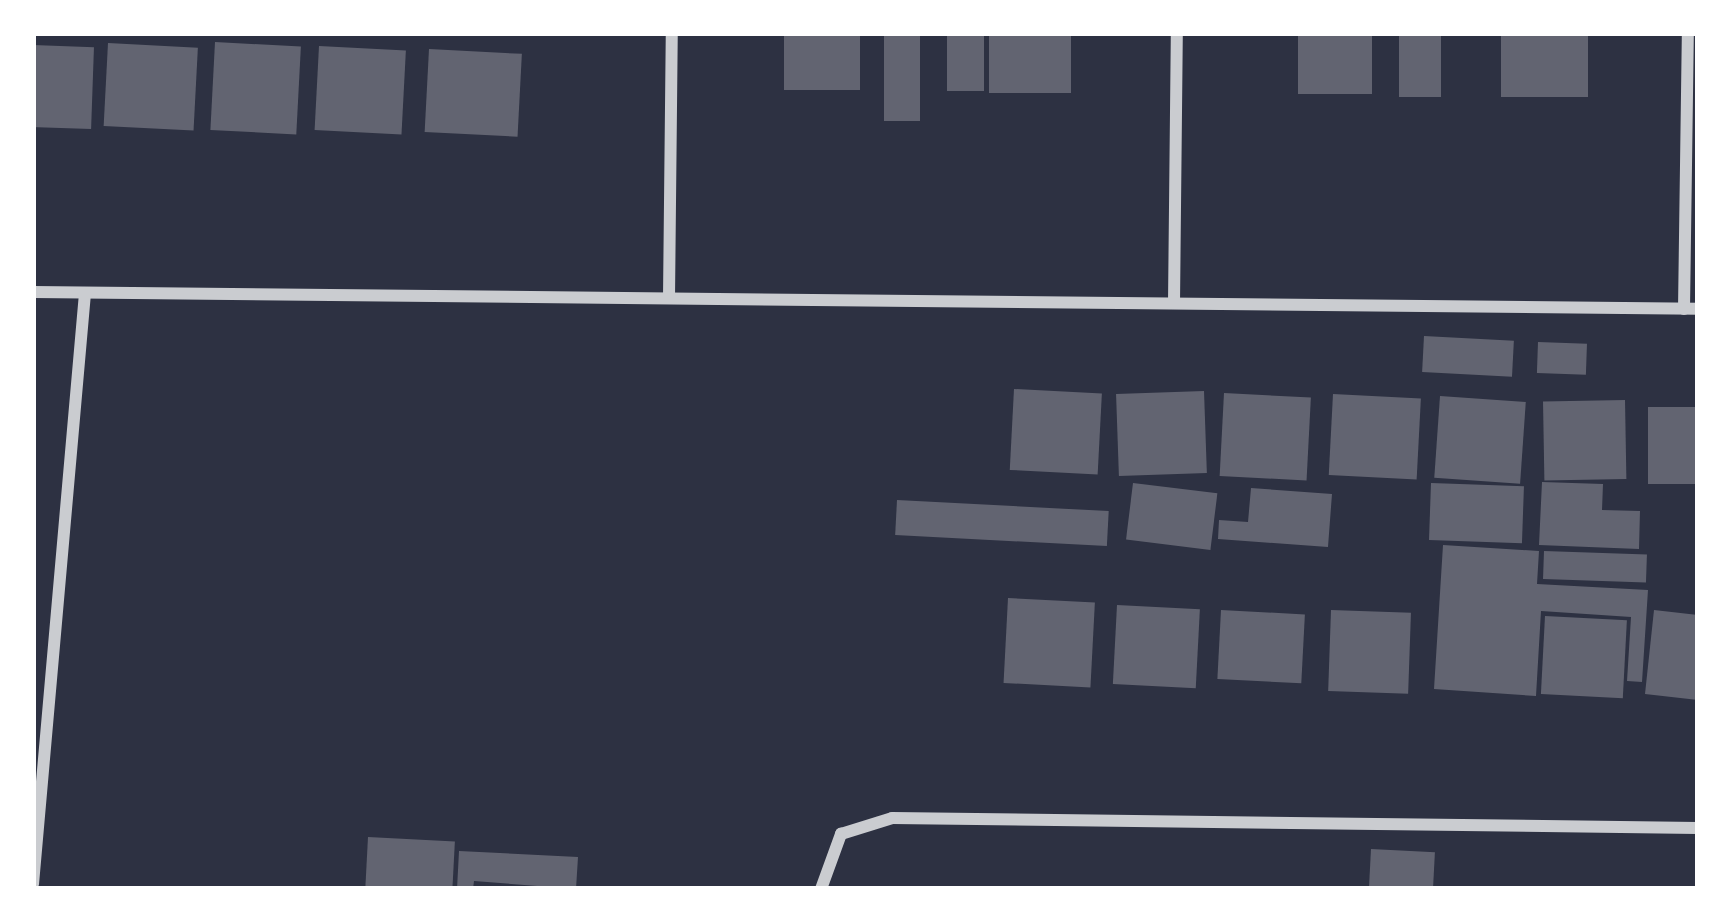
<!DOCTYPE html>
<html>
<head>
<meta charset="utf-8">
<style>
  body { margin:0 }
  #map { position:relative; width:1731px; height:922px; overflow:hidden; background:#2d3142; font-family:"Titillium Web",sans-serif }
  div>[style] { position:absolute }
  .building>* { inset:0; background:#626471; transform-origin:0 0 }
  .minor>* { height:12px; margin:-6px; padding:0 6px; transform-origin:6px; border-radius:6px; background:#caccd0 }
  span { translate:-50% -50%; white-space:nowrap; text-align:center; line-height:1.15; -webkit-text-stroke:10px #fff; paint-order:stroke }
  .frame { position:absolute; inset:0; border:36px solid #fff; pointer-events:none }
</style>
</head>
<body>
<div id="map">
  <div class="building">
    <i style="left:784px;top:33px;width:76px;height:57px"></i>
    <i style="left:884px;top:33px;width:36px;height:88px"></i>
    <i style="left:947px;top:33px;width:37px;height:58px"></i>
    <i style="left:989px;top:33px;width:82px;height:60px"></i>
    <i style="left:1298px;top:33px;width:74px;height:61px"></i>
    <i style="left:1399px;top:33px;width:42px;height:64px"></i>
    <i style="left:1501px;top:33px;width:87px;height:64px"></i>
    <i style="left:215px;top:42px;width:86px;height:88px;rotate:3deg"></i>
    <i style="left:108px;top:43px;width:90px;height:83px;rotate:3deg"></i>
    <i style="left:33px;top:45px;width:61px;height:82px;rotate:2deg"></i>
    <i style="left:319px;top:46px;width:87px;height:84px;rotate:3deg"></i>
    <i style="left:429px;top:49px;width:93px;height:83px;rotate:3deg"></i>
    <i style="left:1424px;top:336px;width:90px;height:36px;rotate:3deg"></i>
    <i style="left:1538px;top:342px;width:49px;height:31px;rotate:2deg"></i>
    <i style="left:1014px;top:389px;width:88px;height:81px;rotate:3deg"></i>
    <i style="left:1204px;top:391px;width:82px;height:88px;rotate:88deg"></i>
    <i style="left:1224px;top:393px;width:87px;height:83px;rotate:3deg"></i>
    <i style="left:1333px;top:394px;width:88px;height:81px;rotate:3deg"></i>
    <i style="left:1440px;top:396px;width:86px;height:82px;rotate:4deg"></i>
    <i style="left:1625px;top:400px;width:79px;height:82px;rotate:89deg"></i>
    <i style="left:1698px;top:407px;width:77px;height:50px;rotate:90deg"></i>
    <i style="clip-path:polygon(1542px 482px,1603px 484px,1602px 510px,1640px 511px,1639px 549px,1539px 545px)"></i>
    <i style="left:1133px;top:483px;width:85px;height:57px;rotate:7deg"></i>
    <i style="left:1431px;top:483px;width:93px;height:57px;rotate:2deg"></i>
    <i style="clip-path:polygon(1251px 488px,1332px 494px,1328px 547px,1218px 539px,1219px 520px,1248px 522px)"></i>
    <i style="left:897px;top:500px;width:212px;height:35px;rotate:3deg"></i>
    <i style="clip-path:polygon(1443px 545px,1539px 551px,1537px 584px,1648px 590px,1642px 682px,1627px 681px,1631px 617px,1541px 611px,1536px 696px,1434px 689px)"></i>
    <i style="left:1544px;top:551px;width:103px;height:28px;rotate:2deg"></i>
    <i style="left:1008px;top:598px;width:87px;height:85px;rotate:3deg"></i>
    <i style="left:1117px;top:605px;width:83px;height:79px;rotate:3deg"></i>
    <i style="left:1221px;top:610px;width:84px;height:69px;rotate:3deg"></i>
    <i style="left:1331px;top:610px;width:80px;height:81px;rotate:2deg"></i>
    <i style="clip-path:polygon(1654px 610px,1698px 615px,1698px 700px,1645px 694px)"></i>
    <i style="left:1545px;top:616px;width:82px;height:78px;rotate:3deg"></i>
    <i style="left:368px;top:837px;width:87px;height:52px;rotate:3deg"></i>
    <i style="left:1371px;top:849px;width:64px;height:40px;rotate:3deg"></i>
    <i style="clip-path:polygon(459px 851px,578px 857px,576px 889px,474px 881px,473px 889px,457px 889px)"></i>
  </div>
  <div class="minor">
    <i style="left:33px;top:292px;width:1665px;rotate:0.58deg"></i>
    <i style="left:669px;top:298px;width:265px;rotate:-89.4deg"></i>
    <i style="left:1174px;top:303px;width:270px;rotate:-89.4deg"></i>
    <i style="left:1684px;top:309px;width:276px;rotate:-89.2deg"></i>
    <i style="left:33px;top:884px;width:593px;rotate:-84.97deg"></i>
    <i style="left:821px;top:889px;width:59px;rotate:-70deg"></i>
    <i style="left:841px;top:834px;width:53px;rotate:-17.4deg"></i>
    <i style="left:892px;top:818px;width:806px;rotate:0.71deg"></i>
  </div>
  <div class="frame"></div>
</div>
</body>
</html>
